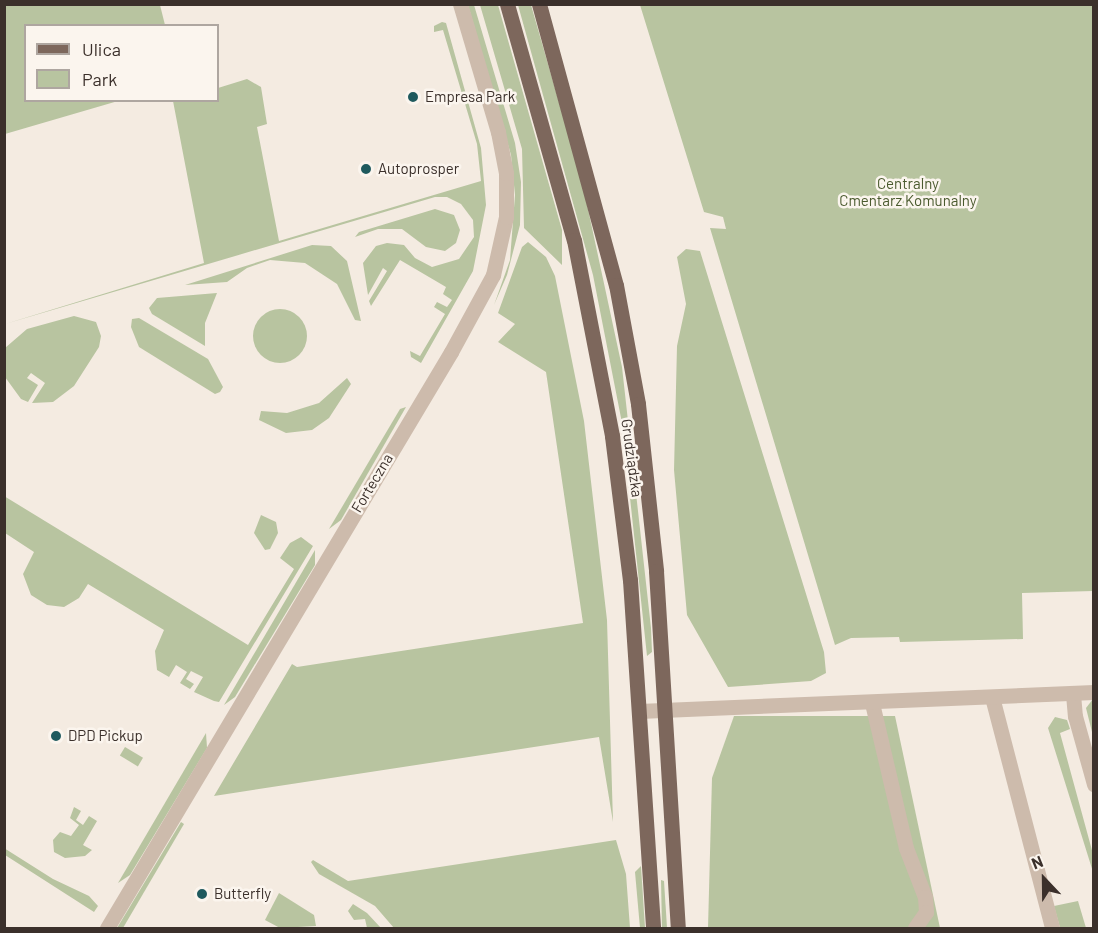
<!DOCTYPE html>
<html>
<head>
<meta charset="utf-8">
<style>
  body { margin:0 }
  #map { position:relative; width:1098px; height:933px; overflow:hidden; background:#f4ebe1; font-family:Barlow,sans-serif }
  div>[style] { position:absolute }
  .green>* { inset:0; background:#b8c4a0; transform-origin:0 0 }
  .round { border-radius:50% }
  .street>* { height:15px; margin:-7.5px; padding:0 7.5px; transform-origin:7.5px; border-radius:7.5px; background:#cdbbac }
  .primary>* { height:15px; margin:-7.5px; padding:0 7.5px; transform-origin:7.5px; border-radius:7.5px; background:#7d675c }
  .dots>* { width:16px; height:16px; translate:-50% -50%; box-sizing:border-box; border:3px solid #fbf5ee; border-radius:50% }
  span { translate:-50% -50%; white-space:nowrap; text-align:center; line-height:1.15; -webkit-text-stroke:5px #fbf5ee; paint-order:stroke }
  .poi-label { font-size:15px; color:#3b302b }
  .left { translate:0 -50%; text-align:left }
  .park-label { font-size:15px; color:#4a5a2e }
  .street-label { font-size:15px; color:#3b302b }
  .frame { position:absolute; inset:0; border:6px solid #3b302b; pointer-events:none }
  .legend { position:absolute; left:24px; top:24px; width:195px; height:78px; box-sizing:border-box; background:#fbf5ee; border:2px solid #aea6a0; margin:0; padding:8px 10px; list-style:none; font-size:18px; color:#3b302b }
  .legend li { display:flex; align-items:center; gap:12px; height:30px }
  .legend b { width:30px; border:2px solid #aea6a0 }
  .north { position:absolute; left:1014px; top:849px; width:60px; height:60px; -webkit-text-stroke:4px #fbf5ee; paint-order:stroke; rotate:338deg; font-size:16px; font-weight:700; line-height:24px; text-align:center; color:#3b302b }
  .north::after { content:''; display:block; margin:auto; width:21px; height:27px; background:#3b302b; clip-path:polygon(50% 0,100% 100%,50% 72%,0 100%) }
</style>
</head>
<body>
<div id="map">
  <div class="green">
    <i style="clip-path:polygon(5px 4px,160px 5px,165px 25px,26px 26px,26px 100px,118px 101px,5px 134px)"></i>
    <i style="clip-path:polygon(468px 5px,474px 5px,515px 143px,521px 182px,520px 225px,507px 275px,494px 305px,510px 260px,515px 195px,511px 155px)"></i>
    <i style="clip-path:polygon(480px 5px,498px 5px,562px 230px,562px 265px,524px 228px,522px 149px)"></i>
    <i style="clip-path:polygon(518px 5px,531px 5px,583px 186px,622px 367px,651px 628px,652px 652px,647px 656px,622px 423px,593px 275px)"></i>
    <i style="clip-path:polygon(640px 5px,1093px 5px,1093px 591px,1022px 593px,1023px 639px,900px 642px,899px 637px,851px 638px,835px 645px,710px 228px,726px 229px,723px 217px,704px 212px)"></i>
    <i style="clip-path:polygon(442px 22px,446px 23px,481px 148px,486px 205px,473px 271px,421px 363px,411px 357px,410px 351px,420px 356px,445px 314px,434px 307px,437px 302px,447px 307px,452px 300px,443px 294px,446px 287px,400px 260px,371px 306px,369px 301px,387px 271px,383px 268px,368px 295px,363px 263px,376px 246px,387px 243px,404px 245px,415px 258px,432px 267px,459px 259px,474px 237px,473px 220px,461px 204px,447px 197px,435px 197px,5px 324px,204px 263px,173px 101px,218px 100px,218px 88px,247px 79px,261px 87px,267px 124px,257px 127px,279px 241px,481px 181px,477px 144px,443px 30px,434px 32px,434px 26px)"></i>
    <i style="clip-path:polygon(435px 209px,454px 215px,460px 230px,456px 243px,445px 251px,426px 247px,402px 229px,378px 229px,355px 237px,359px 232px)"></i>
    <i style="clip-path:polygon(528px 242px,546px 257px,555px 276px,584px 421px,607px 620px,613px 822px,599px 737px,214px 796px,292px 664px,297px 667px,583px 623px,546px 372px,498px 342px,515px 324px,498px 313px,522px 247px)"></i>
    <i style="clip-path:polygon(312px 245px,331px 246px,347px 261px,361px 321px,355px 320px,337px 284px,305px 263px,270px 260px,247px 268px,227px 282px,185px 285px)"></i>
    <i style="clip-path:polygon(686px 249px,700px 251px,824px 652px,826px 673px,811px 681px,728px 687px,687px 615px,674px 470px,677px 346px,686px 304px,677px 257px)"></i>
    <i style="clip-path:polygon(217px 293px,205px 323px,205px 346px,152px 314px,149px 308px,157px 298px)"></i>
    <i class="round" style="left:253px;top:309px;width:54px;height:54px"></i>
    <i style="clip-path:polygon(74px 316px,96px 322px,101px 336px,99px 347px,74px 386px,53px 402px,32px 403px,45px 383px,31px 373px,27px 378px,38px 385px,28px 402px,21px 399px,5px 377px,5px 348px,27px 329px)"></i>
    <i style="clip-path:polygon(139px 318px,208px 359px,223px 387px,220px 392px,215px 394px,139px 347px,131px 327px,132px 319px)"></i>
    <i style="clip-path:polygon(347px 378px,351px 384px,329px 418px,312px 430px,286px 433px,259px 420px,261px 411px,287px 413px,319px 403px)"></i>
    <i style="clip-path:polygon(406px 407px,341px 520px,329px 529px,400px 409px)"></i>
    <i style="clip-path:polygon(4px 496px,248px 645px,294px 569px,280px 558px,290px 543px,301px 537px,313px 546px,219px 702px,214px 701px,194px 692px,203px 677px,191px 671px,186px 679px,194px 684px,190px 689px,180px 683px,187px 672px,176px 665px,169px 677px,157px 670px,155px 651px,164px 630px,88px 584px,79px 598px,64px 607px,47px 605px,31px 595px,23px 574px,34px 552px,5px 533px)"></i>
    <i style="clip-path:polygon(261px 515px,276px 522px,278px 533px,270px 549px,265px 550px,254px 533px)"></i>
    <i style="clip-path:polygon(315px 550px,315px 565px,235px 697px,224px 705px)"></i>
    <i style="clip-path:polygon(1093px 699px,1093px 736px,1086px 708px)"></i>
    <i style="clip-path:polygon(734px 716px,895px 716px,940px 928px,708px 928px,712px 778px)"></i>
    <i style="clip-path:polygon(1055px 717px,1067px 720px,1070px 729px,1060px 733px,1093px 854px,1093px 872px,1048px 728px)"></i>
    <i style="clip-path:polygon(206px 733px,207px 748px,130px 875px,118px 883px)"></i>
    <i style="left:125px;top:747px;width:21px;height:10px;rotate:31deg"></i>
    <i style="clip-path:polygon(74px 807px,81px 811px,76px 820px,83px 825px,89px 816px,97px 821px,83px 845px,92px 850px,85px 856px,65px 858px,54px 852px,53px 840px,60px 832px,71px 836px,79px 825px,70px 818px)"></i>
    <i style="clip-path:polygon(181px 822px,184px 824px,123px 928px,117px 928px)"></i>
    <i style="clip-path:polygon(616px 840px,626px 874px,630px 928px,394px 928px,375px 906px,319px 874px,311px 862px,313px 860px,348px 881px)"></i>
    <i style="clip-path:polygon(4px 848px,53px 879px,89px 896px,98px 906px,94px 912px,5px 855px)"></i>
    <i style="clip-path:polygon(641px 866px,645px 928px,640px 928px,635px 872px)"></i>
    <i style="clip-path:polygon(661px 880px,664px 881px,667px 928px,662px 928px)"></i>
    <i style="clip-path:polygon(279px 893px,314px 915px,316px 926px,280px 928px,265px 920px)"></i>
    <i style="clip-path:polygon(1078px 901px,1086px 928px,1060px 928px,1054px 906px)"></i>
    <i style="clip-path:polygon(353px 904px,367px 913px,381px 928px,367px 928px,365px 919px,354px 920px,348px 911px)"></i>
  </div>
  <div class="street">
    <i style="left:1073px;top:694px;width:22px;rotate:85deg"></i>
    <i style="left:1075px;top:716px;width:71px;rotate:74.4deg"></i>
    <i style="left:992px;top:697px;width:239px;rotate:75.4deg"></i>
    <i style="left:872px;top:703px;width:149px;rotate:76.8deg"></i>
    <i style="left:906px;top:848px;width:53px;rotate:68.8deg"></i>
    <i style="left:925px;top:897px;width:15px;rotate:86deg"></i>
    <i style="left:926px;top:912px;width:19px;rotate:125deg"></i>
    <i style="left:639px;top:711px;width:455px;rotate:-2.4deg"></i>
    <i style="left:107px;top:928px;width:671px;rotate:-59.15deg"></i>
    <i style="left:451px;top:352px;width:88px;rotate:-61.4deg"></i>
    <i style="left:493px;top:275px;width:59px;rotate:-77.4deg"></i>
    <i style="left:506px;top:217px;width:44px;rotate:-90deg"></i>
    <i style="left:506px;top:173px;width:42px;rotate:-101deg"></i>
    <i style="left:498px;top:132px;width:134px;rotate:-106.5deg"></i>
  </div>
  <div class="primary">
    <i style="left:507px;top:4px;width:245px;rotate:74.2deg"></i>
    <i style="left:574px;top:240px;width:200px;rotate:79deg"></i>
    <i style="left:612px;top:436px;width:145px;rotate:82.9deg"></i>
    <i style="left:630px;top:580px;width:349px;rotate:86.2deg"></i>
    <i style="left:539px;top:4px;width:291px;rotate:74.7deg"></i>
    <i style="left:616px;top:285px;width:121px;rotate:79.5deg"></i>
    <i style="left:638px;top:404px;width:168px;rotate:83.8deg"></i>
    <i style="left:656px;top:571px;width:358px;rotate:86.5deg"></i>
  </div>
  <div class="dots">
    <i style="left:413px;top:97px;background:#1f5a5e"></i>
    <i style="left:366px;top:169px;background:#1f5a5e"></i>
    <i style="left:56px;top:736px;background:#1f5a5e"></i>
    <i style="left:202px;top:894px;background:#1f5a5e"></i>
  </div>
  <div class="poi-label">
    <span class="left" style="left:425px;top:97px">Empresa Park</span>
    <span class="left" style="left:378px;top:169px">Autoprosper</span>
    <span class="left" style="left:68px;top:736px">DPD Pickup</span>
    <span class="left" style="left:214px;top:894px">Butterfly</span>
  </div>
  <div class="park-label">
    <span style="left:908px;top:192px">Centralny<br>Cmentarz Komunalny</span>
  </div>
  <div class="street-label">
    <span style="left:632px;top:458px;rotate:82deg">Grudziądzka</span>
    <span style="left:372px;top:483px;rotate:-59deg">Forteczna</span>
  </div>
  <div class="frame"></div>
  <ul class="legend">
  <li><b style="height:8px;background:#7d675c"></b>Ulica</li>
  <li><b style="height:16px;background:#b8c4a0"></b>Park</li>
  </ul>
  <div class="north">N</div>
</div>
</body>
</html>
